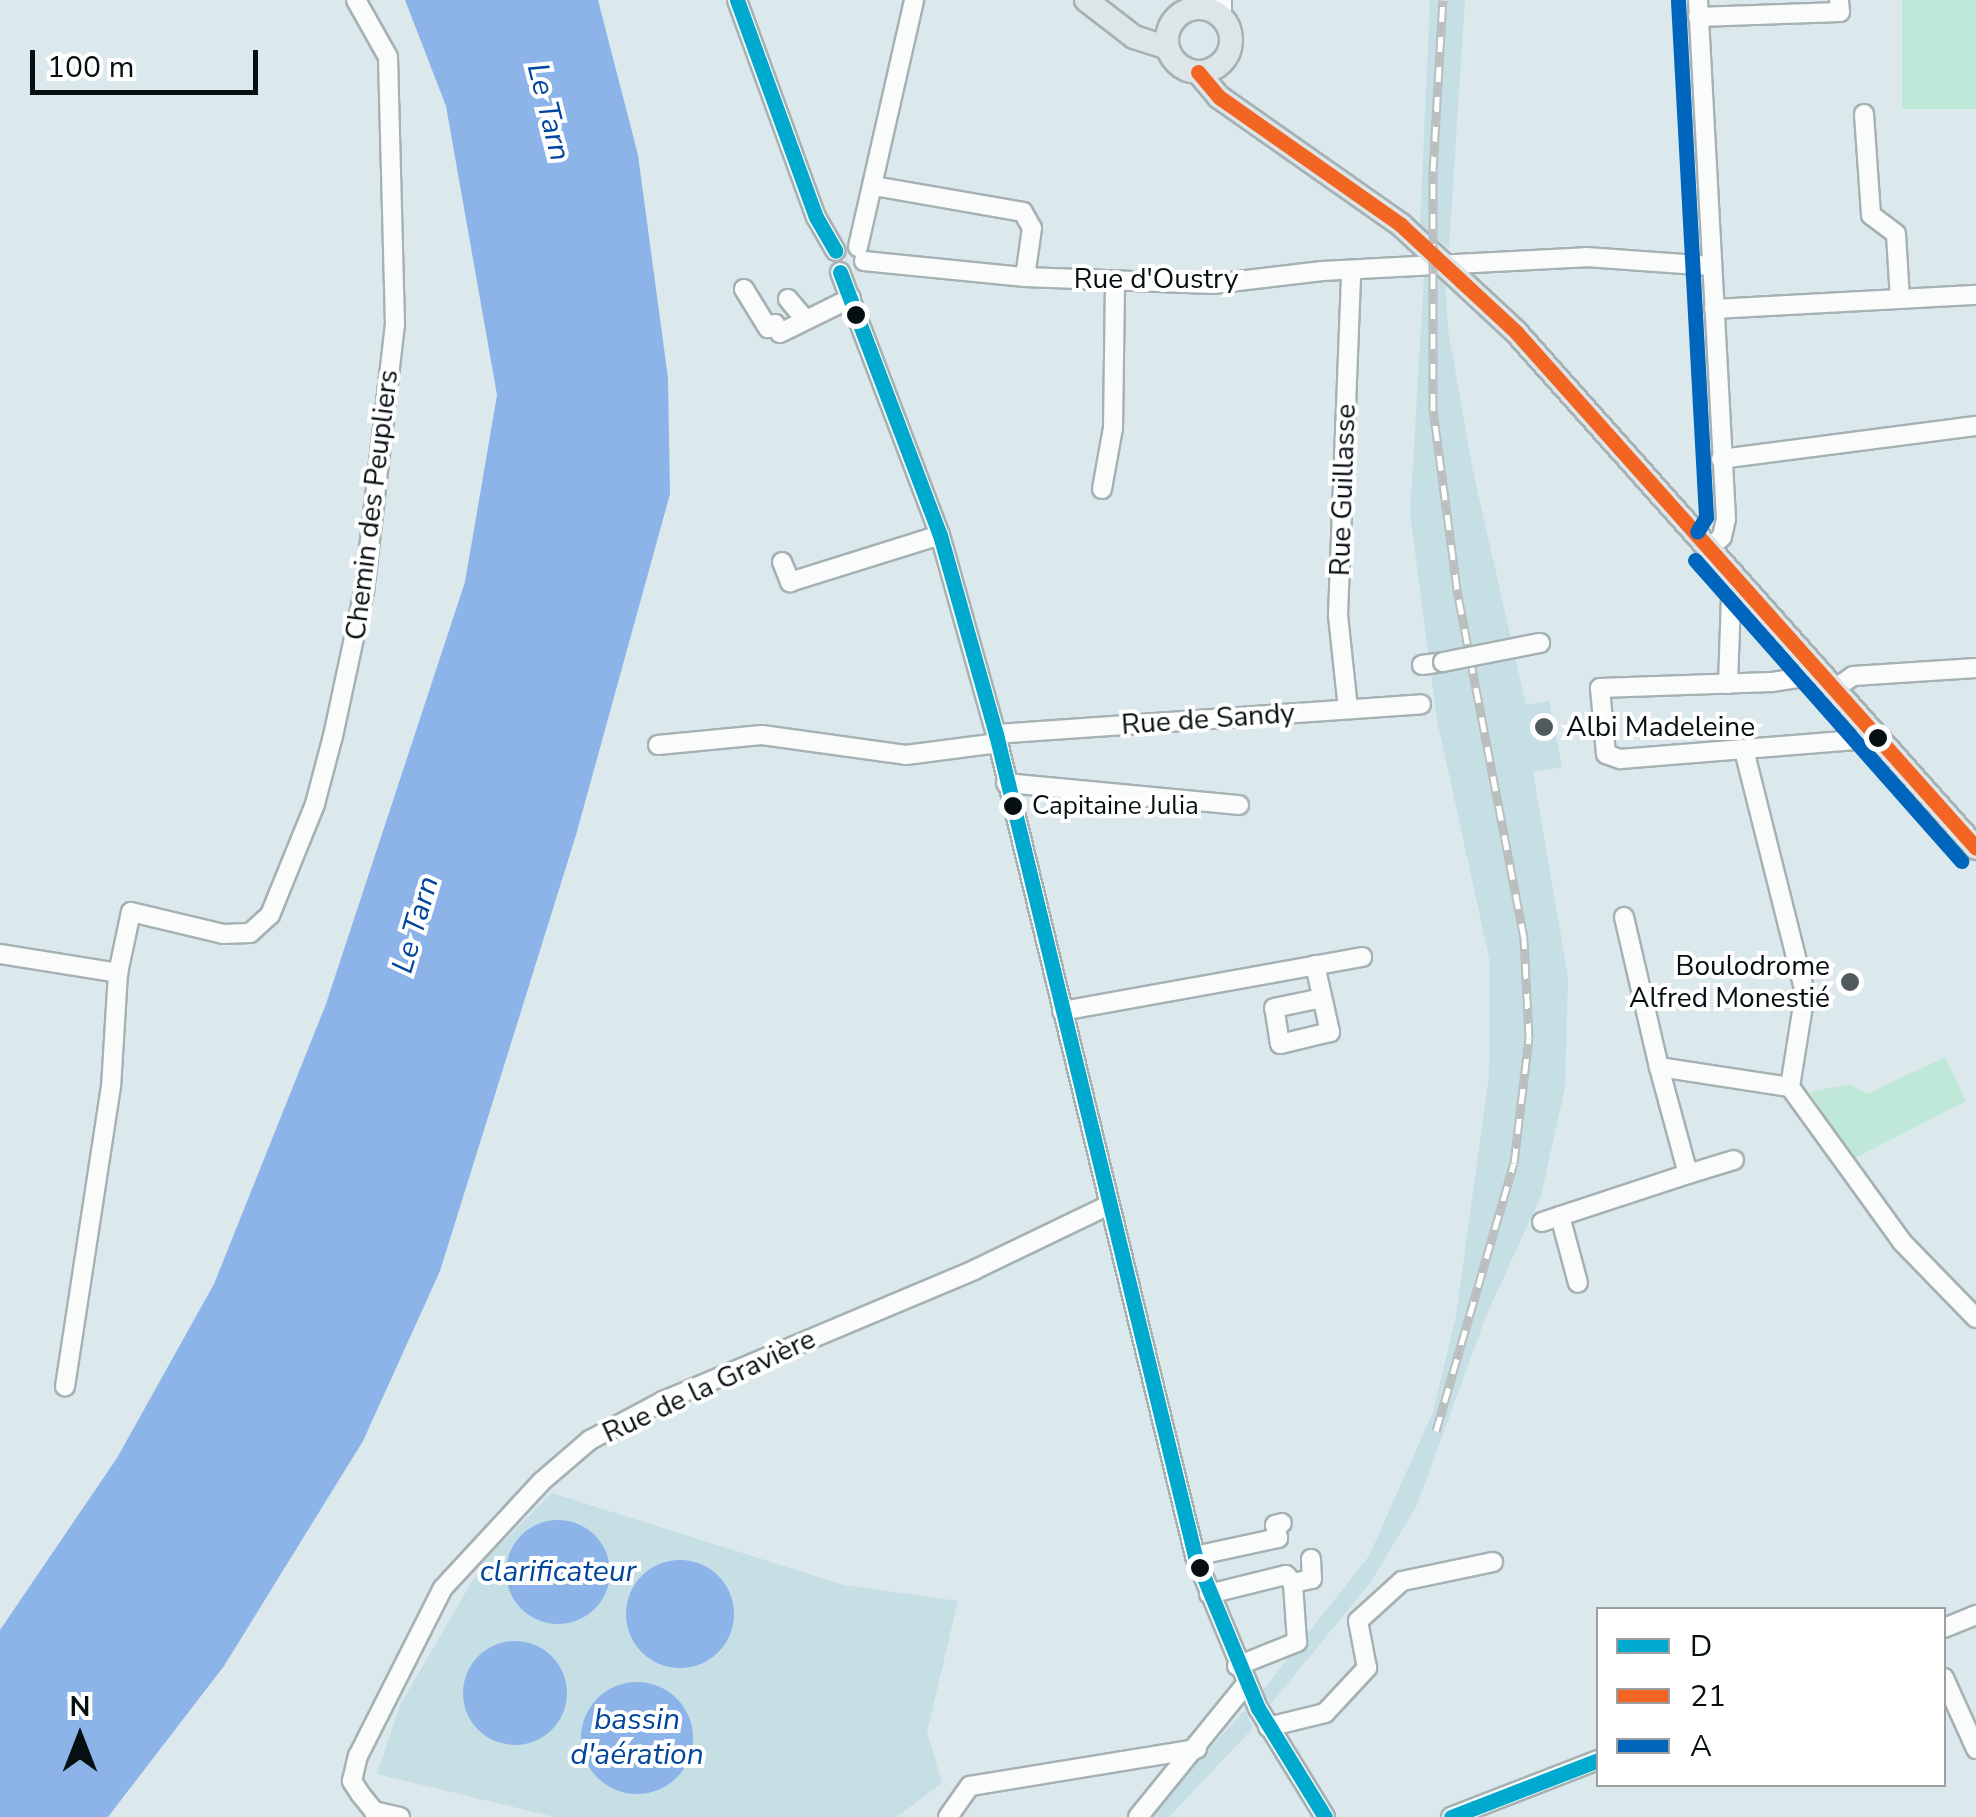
<!DOCTYPE html>
<html>
<head>
<meta charset="utf-8">
<style>
  body { margin:0 }
  #map { position:relative; width:1976px; height:1817px; overflow:hidden; background:#dbe9ec; font-family:"Nunito Sans",sans-serif }
  div>[style] { position:absolute }
  .built>* { inset:0; background:#c6dfe5 }
  .green>* { inset:0; background:#bfe8d9; transform-origin:0 0 }
  .water>* { inset:0; background:#8db4e9 }
  .round { border-radius:50% }
  .roads { filter:drop-shadow(2px 0 #a6b1b3) drop-shadow(-2px 0 #a6b1b3) drop-shadow(0 2px #a6b1b3) drop-shadow(0 -2px #a6b1b3) }
  .minor>* { height:18px; margin:-9px; padding:0 9px; transform-origin:9px; border-radius:9px; background:#fafcfc }
  .major>* { height:22px; margin:-11px; padding:0 11px; transform-origin:11px; border-radius:11px; background:#dde5e9 }
  .major>.ring { margin:-11px; padding:0; box-sizing:content-box; background:none; border:22px solid #dde5e9; border-radius:50% }
  .rail>* { height:9px; margin-top:-4.5px; transform-origin:0; background:repeating-linear-gradient(90deg,#fff 0 15px,#babebf 0 30px); box-sizing:border-box; border-block:2px solid #babebf }
  .bridges { filter:drop-shadow(2px 0 #a6b1b3) drop-shadow(-2px 0 #a6b1b3) drop-shadow(0 2px #a6b1b3) drop-shadow(0 -2px #a6b1b3) }
  .minor-bridge>* { height:18px; margin:-9px; padding:0 9px; transform-origin:9px; border-radius:9px; background:#fafcfc }
  .bus-1>* { height:15px; margin:-7.5px; padding:0 7.5px; transform-origin:7.5px; border-radius:7.5px; background:#00a9ce }
  .bus-2>* { height:15px; margin:-7.5px; padding:0 7.5px; transform-origin:7.5px; border-radius:7.5px; background:#f26522 }
  .bus-3>* { height:15px; margin:-7.5px; padding:0 7.5px; transform-origin:7.5px; border-radius:7.5px; background:#0065bd }
  .dots>* { width:28px; height:28px; translate:-50% -50%; box-sizing:border-box; border:5px solid #fff; border-radius:50% }
  span { translate:-50% -50%; white-space:nowrap; text-align:center; line-height:1.15; -webkit-text-stroke:8px #fff; paint-order:stroke }
  .bus-label { font-size:26px; color:#060f11 }
  .left { translate:0 -50%; text-align:left }
  .street-label { font-size:28px; color:#060f11 }
  .poi-label { font-size:28px; color:#060f11 }
  .right { translate:-100% -50%; text-align:right }
  .water-label { font-size:30px; color:#01469c; font-style:italic }
  .legend { position:absolute; left:1596px; top:1607px; width:350px; height:180px; box-sizing:border-box; background:#fff; border:2px solid #9b9fa0; margin:0; padding:12px 18px; list-style:none; font-size:30px; color:#060f11 }
  .legend li { display:flex; align-items:center; gap:20px; height:50px }
  .legend b { width:50px; border:2px solid #9b9fa0 }
  .north { position:absolute; left:30px; top:1687px; width:100px; height:100px; -webkit-text-stroke:8px #fff; paint-order:stroke; rotate:0deg; font-size:28px; font-weight:700; line-height:40px; text-align:center; color:#060f11 }
  .north::after { content:''; display:block; margin:auto; width:35px; height:45px; background:#060f11; clip-path:polygon(50% 0,100% 100%,50% 72%,0 100%) }
  .scale { position:absolute; left:30px; top:50px; width:228px; height:45px; box-sizing:border-box; border:5px solid #060f11; border-top:0; padding-left:12px; font-size:30px; line-height:35px; white-space:nowrap; color:#060f11; -webkit-text-stroke:8px #fff; paint-order:stroke }
</style>
</head>
<body>
<div id="map">
  <div class="built">
    <i style="clip-path:polygon(1430px 0,1465px 0,1449px 248px,1420px 226px)"></i>
    <i style="clip-path:polygon(1424px 276px,1445px 277px,1448px 329px,1473px 471px,1526px 705px,1549px 701px,1562px 767px,1533px 772px,1568px 977px,1565px 1087px,1541px 1196px,1486px 1316px,1417px 1505px,1371px 1582px,1271px 1704px,1262px 1691px,1369px 1556px,1433px 1412px,1456px 1316px,1489px 1075px,1490px 962px,1437px 720px,1410px 514px)"></i>
    <i style="clip-path:polygon(552px 1493px,844px 1585px,958px 1601px,927px 1732px,942px 1783px,897px 1817px,554px 1817px,377px 1774px,400px 1705px,485px 1559px)"></i>
    <i style="clip-path:polygon(1245px 1710px,1253px 1728px,1169px 1817px,1146px 1817px)"></i>
  </div>
  <div class="green">
    <i style="left:1902px;top:0;width:74px;height:109px"></i>
    <i style="clip-path:polygon(1945px 1057px,1966px 1101px,1851px 1160px,1810px 1092px,1850px 1084px,1867px 1094px)"></i>
  </div>
  <div class="water">
    <i style="clip-path:polygon(405px 0,598px 0,638px 155px,668px 378px,670px 494px,576px 835px,440px 1271px,363px 1441px,224px 1666px,108px 1817px,0 1817px,0 1630px,117px 1458px,214px 1284px,326px 1004px,465px 582px,497px 395px,446px 106px)"></i>
    <i class="round" style="left:506px;top:1520px;width:104px;height:104px"></i>
    <i class="round" style="left:626px;top:1560px;width:108px;height:108px"></i>
    <i class="round" style="left:463px;top:1641px;width:104px;height:104px"></i>
    <i class="round" style="left:581px;top:1682px;width:112px;height:112px"></i>
  </div>
  <div class="roads">
    <div class="minor">
      <i style="left:737px;top:0;width:231px;rotate:70deg"></i>
      <i style="left:816px;top:217px;width:39px;rotate:60deg"></i>
      <i style="left:1222px;top:0;width:19px;rotate:90deg"></i>
      <i style="left:1698px;top:0;width:520px;rotate:86.91deg"></i>
      <i style="left:1726px;top:519px;width:18px;rotate:103deg"></i>
      <i style="left:1722px;top:537px;width:16px;rotate:140deg"></i>
      <i style="left:1698px;top:17px;width:142px;rotate:-2deg"></i>
      <i style="left:1840px;top:12px;width:12px;rotate:-95deg"></i>
      <i style="left:1864px;top:114px;width:101px;rotate:86deg"></i>
      <i style="left:1871px;top:215px;width:31px;rotate:37deg"></i>
      <i style="left:1896px;top:234px;width:65px;rotate:86.5deg"></i>
      <i style="left:874px;top:186px;width:151px;rotate:9.9deg"></i>
      <i style="left:1023px;top:212px;width:18px;rotate:61deg"></i>
      <i style="left:1032px;top:228px;width:49px;rotate:98.1deg"></i>
      <i style="left:858px;top:247px;width:253px;rotate:-77.2deg"></i>
      <i style="left:864px;top:261px;width:162px;rotate:5.7deg"></i>
      <i style="left:1025px;top:277px;width:188px;rotate:2.1deg"></i>
      <i style="left:1213px;top:284px;width:110px;rotate:-6.8deg"></i>
      <i style="left:1322px;top:271px;width:264px;rotate:-3deg"></i>
      <i style="left:1586px;top:257px;width:126px;rotate:4.1deg"></i>
      <i style="left:840px;top:272px;width:281px;rotate:69.2deg"></i>
      <i style="left:940px;top:535px;width:207px;rotate:74.3deg"></i>
      <i style="left:996px;top:734px;width:846px;rotate:76.39deg"></i>
      <i style="left:1195px;top:1556px;width:165px;rotate:67.5deg"></i>
      <i style="left:1258px;top:1708px;width:128px;rotate:58.4deg"></i>
      <i style="left:744px;top:289px;width:46px;rotate:58.4deg"></i>
      <i style="left:768px;top:328px;width:8px;rotate:-30deg"></i>
      <i style="left:775px;top:324px;width:10px;rotate:61deg"></i>
      <i style="left:780px;top:333px;width:79px;rotate:-26.2deg"></i>
      <i style="left:788px;top:299px;width:25px;rotate:50deg"></i>
      <i style="left:1714px;top:309px;width:262px;rotate:-3.1deg"></i>
      <i style="left:1721px;top:459px;width:257px;rotate:-7.4deg"></i>
      <i style="left:1102px;top:489px;width:62px;rotate:-79.8deg"></i>
      <i style="left:1113px;top:428px;width:145px;rotate:-89.2deg"></i>
      <i style="left:782px;top:562px;width:22px;rotate:68deg"></i>
      <i style="left:790px;top:582px;width:157px;rotate:-17.4deg"></i>
      <i style="left:1422px;top:665px;width:21px;rotate:-8deg"></i>
      <i style="left:1816px;top:666px;width:16px;rotate:137deg"></i>
      <i style="left:1804px;top:677px;width:33px;rotate:171deg"></i>
      <i style="left:1771px;top:682px;width:171px;rotate:178deg"></i>
      <i style="left:1600px;top:688px;width:66px;rotate:84.8deg"></i>
      <i style="left:1606px;top:754px;width:15px;rotate:20deg"></i>
      <i style="left:1620px;top:759px;width:262px;rotate:-4.6deg"></i>
      <i style="left:1728px;top:684px;width:113px;rotate:-88deg"></i>
      <i style="left:1836px;top:688px;width:21px;rotate:-35deg"></i>
      <i style="left:1853px;top:676px;width:123px;rotate:-3.7deg"></i>
      <i style="left:1348px;top:709px;width:95px;rotate:-96.1deg"></i>
      <i style="left:1338px;top:615px;width:344px;rotate:-87.8deg"></i>
      <i style="left:996px;top:734px;width:426px;rotate:-4deg"></i>
      <i style="left:658px;top:745px;width:104px;rotate:-5.5deg"></i>
      <i style="left:762px;top:735px;width:145px;rotate:7.9deg"></i>
      <i style="left:906px;top:755px;width:93px;rotate:-7.4deg"></i>
      <i style="left:1744px;top:750px;width:251px;rotate:75.9deg"></i>
      <i style="left:1805px;top:993px;width:95px;rotate:99.1deg"></i>
      <i style="left:1790px;top:1087px;width:191px;rotate:54.1deg"></i>
      <i style="left:1902px;top:1242px;width:106px;rotate:45.8deg"></i>
      <i style="left:1006px;top:783px;width:234px;rotate:5.4deg"></i>
      <i style="left:1624px;top:917px;width:154px;rotate:76.9deg"></i>
      <i style="left:1659px;top:1067px;width:133px;rotate:8.7deg"></i>
      <i style="left:0;top:954px;width:120px;rotate:9.1deg"></i>
      <i style="left:118px;top:973px;width:113px;rotate:93.5deg"></i>
      <i style="left:111px;top:1086px;width:304px;rotate:98.7deg"></i>
      <i style="left:1315px;top:965px;width:69px;rotate:77.4deg"></i>
      <i style="left:1330px;top:1032px;width:51px;rotate:166.5deg"></i>
      <i style="left:1280px;top:1044px;width:36px;rotate:-99deg"></i>
      <i style="left:1274px;top:1008px;width:49px;rotate:-11.8deg"></i>
      <i style="left:118px;top:973px;width:62px;rotate:-78deg"></i>
      <i style="left:131px;top:912px;width:95px;rotate:13.4deg"></i>
      <i style="left:223px;top:934px;width:27px;rotate:-2deg"></i>
      <i style="left:250px;top:933px;width:27px;rotate:-42deg"></i>
      <i style="left:270px;top:915px;width:120px;rotate:-67.9deg"></i>
      <i style="left:315px;top:804px;width:70px;rotate:-75.2deg"></i>
      <i style="left:333px;top:736px;width:147px;rotate:-77.9deg"></i>
      <i style="left:364px;top:592px;width:269px;rotate:-83.4deg"></i>
      <i style="left:395px;top:325px;width:268px;rotate:-91.5deg"></i>
      <i style="left:388px;top:57px;width:65px;rotate:-119.3deg"></i>
      <i style="left:1062px;top:1011px;width:305px;rotate:-10.2deg"></i>
      <i style="left:1688px;top:1174px;width:48px;rotate:-16.9deg"></i>
      <i style="left:1560px;top:1216px;width:69px;rotate:75deg"></i>
      <i style="left:1542px;top:1222px;width:154px;rotate:-18.2deg"></i>
      <i style="left:1688px;top:1174px;width:111px;rotate:-105.2deg"></i>
      <i style="left:1195px;top:1556px;width:85px;rotate:-12.2deg"></i>
      <i style="left:1278px;top:1538px;width:13px;rotate:-103deg"></i>
      <i style="left:1275px;top:1525px;width:7px;rotate:-16deg"></i>
      <i style="left:1209px;top:1594px;width:79px;rotate:-13.9deg"></i>
      <i style="left:1286px;top:1575px;width:11px;rotate:49deg"></i>
      <i style="left:1293px;top:1583px;width:19px;rotate:-12deg"></i>
      <i style="left:1312px;top:1579px;width:20px;rotate:-93deg"></i>
      <i style="left:1944px;top:1628px;width:35px;rotate:-22deg"></i>
      <i style="left:1237px;top:1666px;width:65px;rotate:-21.8deg"></i>
      <i style="left:1297px;top:1642px;width:59px;rotate:-93.9deg"></i>
      <i style="left:1944px;top:1678px;width:78px;rotate:65.7deg"></i>
      <i style="left:1268px;top:1727px;width:59px;rotate:-13.8deg"></i>
      <i style="left:1325px;top:1713px;width:62px;rotate:-47deg"></i>
      <i style="left:1367px;top:1668px;width:48px;rotate:-100.8deg"></i>
      <i style="left:1358px;top:1621px;width:59px;rotate:-42.3deg"></i>
      <i style="left:1402px;top:1581px;width:93px;rotate:-11.8deg"></i>
      <i style="left:400px;top:1817px;width:27px;rotate:-167deg"></i>
      <i style="left:374px;top:1811px;width:21px;rotate:-129deg"></i>
      <i style="left:361px;top:1795px;width:17px;rotate:-123deg"></i>
      <i style="left:352px;top:1781px;width:26px;rotate:-77deg"></i>
      <i style="left:358px;top:1756px;width:188px;rotate:-63.2deg"></i>
      <i style="left:443px;top:1588px;width:144px;rotate:-47.2deg"></i>
      <i style="left:541px;top:1482px;width:65px;rotate:-40.6deg"></i>
      <i style="left:590px;top:1440px;width:83px;rotate:-28.1deg"></i>
      <i style="left:663px;top:1401px;width:337px;rotate:-22.8deg"></i>
      <i style="left:974px;top:1270px;width:148px;rotate:-25.7deg"></i>
      <i style="left:948px;top:1817px;width:38px;rotate:-55deg"></i>
      <i style="left:970px;top:1786px;width:230px;rotate:-9.3deg"></i>
      <i style="left:1138px;top:1817px;width:171px;rotate:-50.9deg"></i>
      <i style="left:1451px;top:1817px;width:158px;rotate:-21.2deg"></i>
    </div>
    <div class="major">
      <i style="left:1086px;top:0;width:61px;rotate:37.6deg"></i>
      <i style="left:1134px;top:37px;width:35px;rotate:18deg"></i>
      <i class="ring" style="left:1167px;top:8px;width:42px;height:42px"></i>
      <i style="left:1198px;top:72px;width:33px;rotate:50deg"></i>
      <i style="left:1219px;top:97px;width:223px;rotate:35.1deg"></i>
      <i style="left:1401px;top:225px;width:157px;rotate:42.9deg"></i>
      <i style="left:1516px;top:332px;width:691px;rotate:48.28deg"></i>
    </div>
  </div>
  <div class="rail">
    <i style="left:1436px;top:1431px;width:279px;rotate:-73.8deg"></i>
    <i style="left:1514px;top:1163px;width:126px;rotate:-83.2deg"></i>
    <i style="left:1529px;top:1038px;width:100px;rotate:-92.9deg"></i>
    <i style="left:1524px;top:938px;width:355px;rotate:-100.9deg"></i>
    <i style="left:1457px;top:589px;width:183px;rotate:-97.6deg"></i>
    <i style="left:1433px;top:408px;width:237px;rotate:-90deg"></i>
    <i style="left:1433px;top:171px;width:171px;rotate:-86.7deg"></i>
  </div>
  <div class="bridges">
    <div class="minor-bridge">
      <i style="left:1443px;top:662px;width:99px;rotate:-11.1deg"></i>
    </div>
  </div>
  <div class="bus-1">
    <i style="left:737px;top:0;width:231px;rotate:70deg"></i>
    <i style="left:816px;top:217px;width:39px;rotate:60deg"></i>
    <i style="left:840px;top:272px;width:281px;rotate:69.2deg"></i>
    <i style="left:940px;top:535px;width:207px;rotate:74.3deg"></i>
    <i style="left:996px;top:734px;width:846px;rotate:76.39deg"></i>
    <i style="left:1195px;top:1556px;width:165px;rotate:67.5deg"></i>
    <i style="left:1258px;top:1708px;width:128px;rotate:58.4deg"></i>
    <i style="left:1451px;top:1817px;width:158px;rotate:-21.2deg"></i>
  </div>
  <div class="bus-2">
    <i style="left:1198px;top:72px;width:33px;rotate:50deg"></i>
    <i style="left:1219px;top:97px;width:223px;rotate:35.1deg"></i>
    <i style="left:1401px;top:225px;width:157px;rotate:42.9deg"></i>
    <i style="left:1516px;top:332px;width:691px;rotate:48.28deg"></i>
  </div>
  <div class="bus-3">
    <i style="left:1678px;top:1px;width:517px;rotate:86.89deg"></i>
    <i style="left:1706px;top:517px;width:17px;rotate:121deg"></i>
    <i style="left:1695px;top:560px;width:402px;rotate:48.5deg"></i>
  </div>
  <div class="dots">
    <i style="left:856px;top:315px;background:#060f11"></i>
    <i style="left:1544px;top:727px;background:#515b5e"></i>
    <i style="left:1878px;top:738px;background:#060f11"></i>
    <i style="left:1013px;top:806px;background:#060f11"></i>
    <i style="left:1850px;top:982px;background:#515b5e"></i>
    <i style="left:1200px;top:1568px;background:#060f11"></i>
  </div>
  <div class="bus-label">
    <span class="left" style="left:1032px;top:806px">Capitaine Julia</span>
  </div>
  <div class="street-label">
    <span style="left:1156px;top:279px">Rue d'Oustry</span>
    <span style="left:1343px;top:490px;rotate:-88deg">Rue Guillasse</span>
    <span style="left:372px;top:505px;rotate:-83deg">Chemin des Peupliers</span>
    <span style="left:1208px;top:719px;rotate:-4deg">Rue de Sandy</span>
    <span style="left:709px;top:1386px;rotate:-25deg">Rue de la Gravière</span>
  </div>
  <div class="poi-label">
    <span class="left" style="left:1566px;top:727px">Albi Madeleine</span>
    <span class="right" style="left:1830px;top:982px">Boulodrome<br>Alfred Monestié</span>
  </div>
  <div class="water-label">
    <span style="left:548px;top:112px;rotate:76deg">Le Tarn</span>
    <span style="left:416px;top:925px;rotate:-74deg">Le Tarn</span>
    <span style="left:558px;top:1572px">clarificateur</span>
    <span style="left:637px;top:1737px">bassin<br>d'aération</span>
  </div>
  <ul class="legend">
  <li><b style="height:12px;background:#00a9ce"></b>D</li>
  <li><b style="height:12px;background:#f26522"></b>21</li>
  <li><b style="height:12px;background:#0065bd"></b>A</li>
  </ul>
  <div class="north">N</div>
  <div class="scale">100 m</div>
</div>
</body>
</html>
